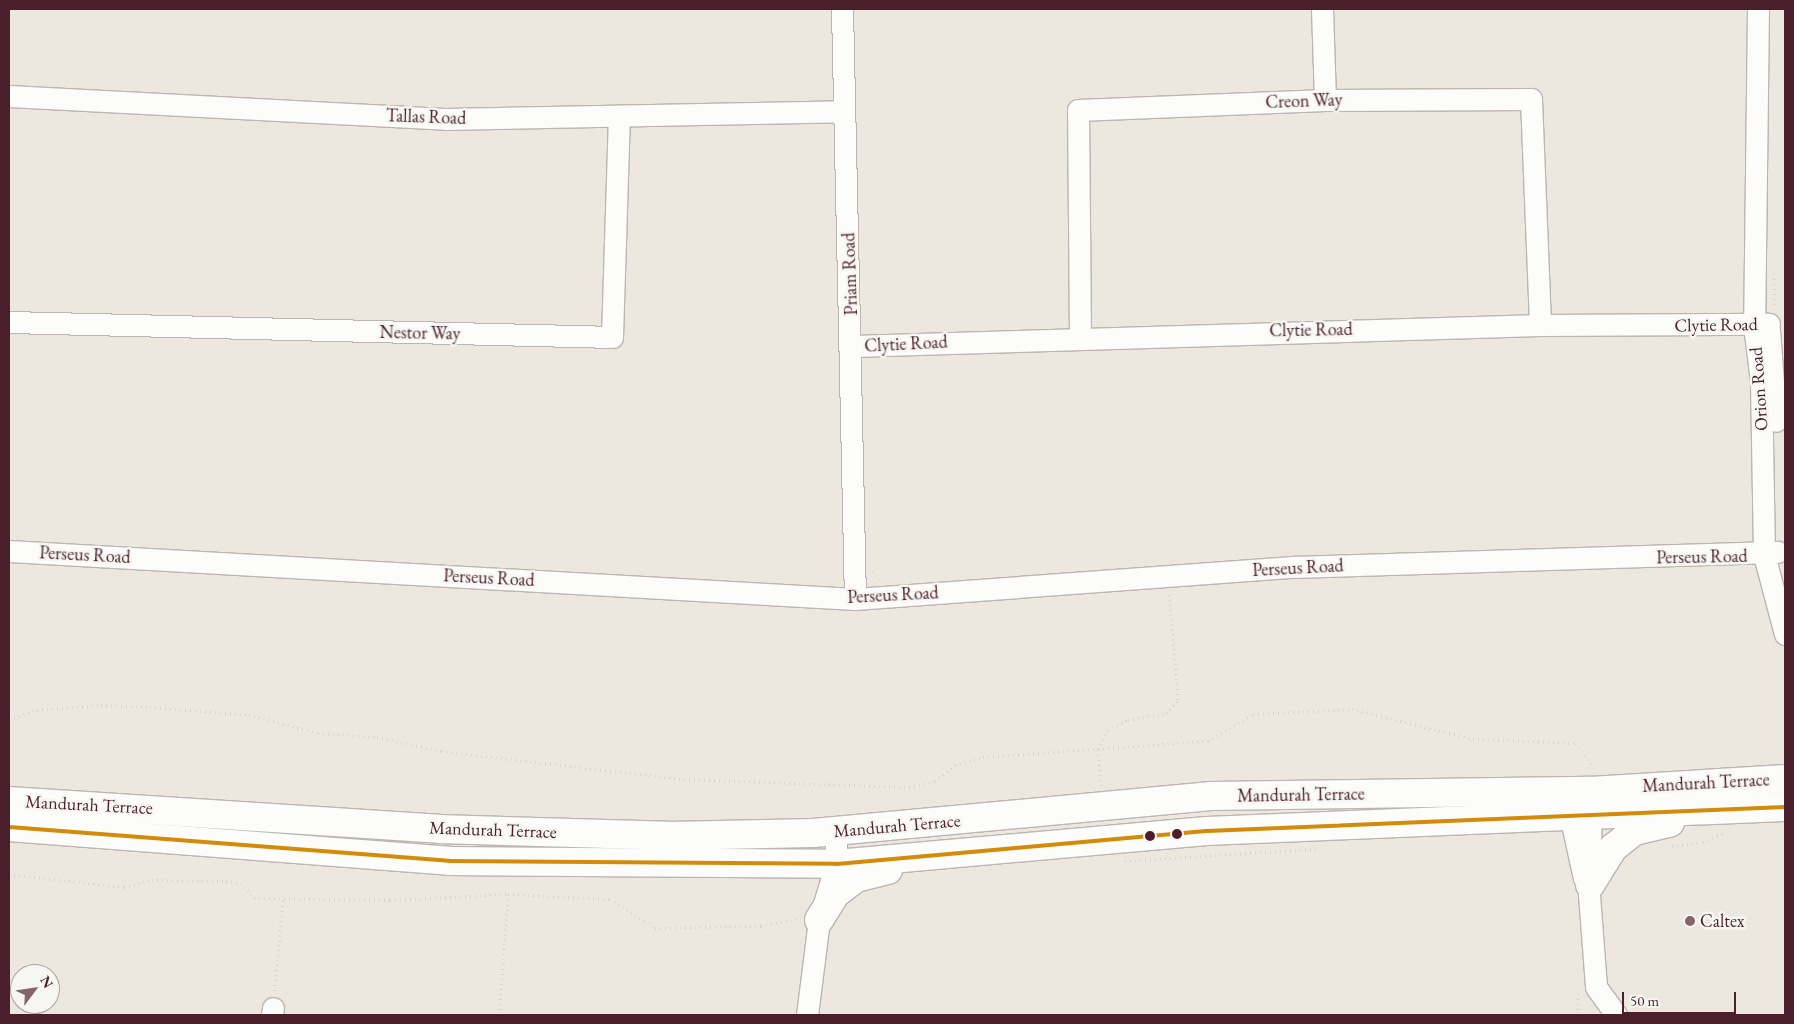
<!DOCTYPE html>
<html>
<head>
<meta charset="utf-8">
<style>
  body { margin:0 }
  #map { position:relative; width:1794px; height:1024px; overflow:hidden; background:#ece8df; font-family:"EB Garamond",serif }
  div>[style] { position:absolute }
  .path>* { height:2.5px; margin-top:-1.25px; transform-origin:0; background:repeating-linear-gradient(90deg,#d8d4d3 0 1px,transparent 0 5px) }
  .roads { filter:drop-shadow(1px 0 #bcb5b1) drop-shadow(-1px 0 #bcb5b1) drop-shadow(0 1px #bcb5b1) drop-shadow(0 -1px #bcb5b1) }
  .minor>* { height:21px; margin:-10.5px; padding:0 10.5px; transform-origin:10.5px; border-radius:10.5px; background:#fcfcfa }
  .major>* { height:28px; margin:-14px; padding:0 14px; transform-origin:14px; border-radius:14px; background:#fcfcfa }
  .bus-1>* { height:4px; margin:-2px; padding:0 2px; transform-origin:2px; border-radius:2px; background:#d48b09 }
  .dots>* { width:14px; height:14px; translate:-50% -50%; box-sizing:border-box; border:2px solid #f6f6f2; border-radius:50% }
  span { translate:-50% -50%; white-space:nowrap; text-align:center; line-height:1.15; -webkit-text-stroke:5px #f6f6f2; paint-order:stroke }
  .street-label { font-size:18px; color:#4a1f2b }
  .poi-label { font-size:18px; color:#4a1f2b }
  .left { translate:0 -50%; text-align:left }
  .frame { position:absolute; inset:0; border:10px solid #4a1f2b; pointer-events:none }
  .north { position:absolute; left:10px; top:964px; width:50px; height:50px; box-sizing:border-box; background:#f6f6f2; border:1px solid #b1a0a2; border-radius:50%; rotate:59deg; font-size:14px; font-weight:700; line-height:20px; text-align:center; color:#4a1f2b }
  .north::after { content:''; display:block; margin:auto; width:18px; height:22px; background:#83656a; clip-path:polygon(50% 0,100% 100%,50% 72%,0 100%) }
  .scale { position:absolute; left:1622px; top:992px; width:114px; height:22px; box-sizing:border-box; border:2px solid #4a1f2b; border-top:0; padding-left:6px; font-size:15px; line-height:18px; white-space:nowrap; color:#4a1f2b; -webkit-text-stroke:4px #f6f6f2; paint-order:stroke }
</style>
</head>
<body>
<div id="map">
  <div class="path">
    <i style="left:1774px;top:274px;width:35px;rotate:88deg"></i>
    <i style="left:873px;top:571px;width:11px;rotate:52deg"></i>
    <i style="left:9px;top:719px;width:29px;rotate:-18deg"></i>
    <i style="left:37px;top:710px;width:64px;rotate:-4.5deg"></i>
    <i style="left:101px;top:705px;width:49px;rotate:2.3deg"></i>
    <i style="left:150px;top:707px;width:99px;rotate:4.6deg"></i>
    <i style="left:249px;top:715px;width:71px;rotate:14.6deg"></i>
    <i style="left:318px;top:733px;width:59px;rotate:3.9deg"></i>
    <i style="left:377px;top:737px;width:66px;rotate:12.3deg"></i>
    <i style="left:441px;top:751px;width:240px;rotate:6.7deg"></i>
    <i style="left:679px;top:779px;width:230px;rotate:2deg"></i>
    <i style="left:909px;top:787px;width:27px;rotate:-13deg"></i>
    <i style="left:935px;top:781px;width:26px;rotate:-39deg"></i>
    <i style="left:955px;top:765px;width:29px;rotate:-16deg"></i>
    <i style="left:983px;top:757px;width:226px;rotate:-4.1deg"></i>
    <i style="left:1208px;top:741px;width:52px;rotate:-31deg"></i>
    <i style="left:1253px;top:714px;width:99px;rotate:-2.9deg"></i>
    <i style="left:1352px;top:709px;width:125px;rotate:13.9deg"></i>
    <i style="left:1473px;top:739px;width:103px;rotate:2.2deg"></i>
    <i style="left:1576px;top:743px;width:34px;rotate:53deg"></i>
    <i style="left:1101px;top:786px;width:37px;rotate:-95deg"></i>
    <i style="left:1098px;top:749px;width:21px;rotate:-62deg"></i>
    <i style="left:1108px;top:730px;width:22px;rotate:-27deg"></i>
    <i style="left:1128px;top:720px;width:39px;rotate:-10deg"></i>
    <i style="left:1166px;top:713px;width:18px;rotate:-47deg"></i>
    <i style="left:1178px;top:700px;width:106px;rotate:-94.9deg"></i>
    <i style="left:1672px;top:846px;width:31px;rotate:-7deg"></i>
    <i style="left:1703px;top:842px;width:25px;rotate:-23deg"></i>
    <i style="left:1125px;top:861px;width:192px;rotate:-3.6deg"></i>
    <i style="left:9px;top:874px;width:116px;rotate:6.4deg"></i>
    <i style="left:124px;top:887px;width:29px;rotate:-14deg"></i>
    <i style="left:152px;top:880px;width:74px;rotate:0.8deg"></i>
    <i style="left:226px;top:881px;width:15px;rotate:8deg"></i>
    <i style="left:241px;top:883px;width:20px;rotate:49deg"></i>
    <i style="left:254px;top:898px;width:136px;rotate:0.8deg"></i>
    <i style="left:390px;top:900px;width:118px;rotate:-2.9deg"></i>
    <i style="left:508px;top:894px;width:102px;rotate:2.8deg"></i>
    <i style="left:610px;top:899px;width:54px;rotate:32.8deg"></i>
    <i style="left:655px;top:928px;width:106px;rotate:-1.1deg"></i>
    <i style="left:761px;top:926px;width:40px;rotate:-12deg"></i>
    <i style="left:274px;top:991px;width:93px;rotate:-84.5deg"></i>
    <i style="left:499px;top:1015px;width:121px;rotate:-85.7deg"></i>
    <i style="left:1578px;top:1015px;width:21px;rotate:-90deg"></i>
  </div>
  <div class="roads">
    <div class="minor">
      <i style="left:842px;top:9px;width:590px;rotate:88.74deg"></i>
      <i style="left:1322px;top:9px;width:91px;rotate:88.1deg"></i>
      <i style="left:1758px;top:9px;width:316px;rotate:90.7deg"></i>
      <i style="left:1754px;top:325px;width:57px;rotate:83deg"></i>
      <i style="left:1761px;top:382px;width:173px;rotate:89deg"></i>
      <i style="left:1764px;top:555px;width:82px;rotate:75.1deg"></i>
      <i style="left:9px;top:96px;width:437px;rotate:3deg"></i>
      <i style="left:445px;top:119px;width:399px;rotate:-1.1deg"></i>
      <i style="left:9px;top:322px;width:603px;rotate:1.42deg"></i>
      <i style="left:612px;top:337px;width:220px;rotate:-88.2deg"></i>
      <i style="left:1769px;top:330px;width:91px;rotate:85.6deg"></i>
      <i style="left:1080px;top:336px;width:226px;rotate:-90.5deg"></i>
      <i style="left:1078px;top:110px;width:247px;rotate:-2.3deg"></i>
      <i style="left:1325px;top:100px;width:206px;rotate:-0.3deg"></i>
      <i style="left:1531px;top:99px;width:226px;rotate:87.7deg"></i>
      <i style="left:853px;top:346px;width:687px;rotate:-1.75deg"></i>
      <i style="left:1540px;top:325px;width:229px;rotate:-0.3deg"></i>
      <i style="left:9px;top:551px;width:847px;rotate:3.25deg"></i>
      <i style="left:855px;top:599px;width:442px;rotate:-4.2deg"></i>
      <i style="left:1296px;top:567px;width:482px;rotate:-1.8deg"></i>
      <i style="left:1567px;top:801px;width:79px;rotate:77.6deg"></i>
      <i style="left:1591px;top:801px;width:94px;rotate:91.2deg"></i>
      <i style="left:1589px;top:895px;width:92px;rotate:85.6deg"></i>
      <i style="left:1596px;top:987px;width:34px;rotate:54deg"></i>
      <i style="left:272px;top:1015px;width:7px;rotate:-82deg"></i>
      <i style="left:807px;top:1015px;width:96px;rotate:-82.8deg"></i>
      <i style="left:819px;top:920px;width:59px;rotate:-73.1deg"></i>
      <i style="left:836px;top:864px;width:33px;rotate:-90deg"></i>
    </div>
    <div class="major">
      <i style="left:9px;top:801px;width:431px;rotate:3.7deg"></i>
      <i style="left:439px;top:829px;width:230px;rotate:1.7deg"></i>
      <i style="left:669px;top:836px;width:144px;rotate:-1.2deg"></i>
      <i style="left:813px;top:833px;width:400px;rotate:-5.3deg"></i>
      <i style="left:1211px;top:796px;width:379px;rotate:-0.8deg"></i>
      <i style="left:1590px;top:791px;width:195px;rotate:-3.5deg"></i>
      <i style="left:9px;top:827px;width:441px;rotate:4.4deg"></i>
      <i style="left:449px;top:861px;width:387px;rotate:0.4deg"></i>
      <i style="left:836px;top:864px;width:372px;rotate:-5.1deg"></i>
      <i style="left:1207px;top:831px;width:578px;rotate:-2.38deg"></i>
      <i style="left:1590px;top:885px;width:44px;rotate:-58.1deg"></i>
      <i style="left:1613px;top:848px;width:27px;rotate:-39deg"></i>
      <i style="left:1634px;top:831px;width:37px;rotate:-13deg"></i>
      <i style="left:819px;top:920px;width:31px;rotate:-58deg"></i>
      <i style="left:835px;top:894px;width:26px;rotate:-37deg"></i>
      <i style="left:856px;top:878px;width:33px;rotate:-14deg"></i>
    </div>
  </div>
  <div class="bus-1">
    <i style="left:9px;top:827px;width:441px;rotate:4.4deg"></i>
    <i style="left:449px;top:861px;width:387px;rotate:0.4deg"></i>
    <i style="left:836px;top:864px;width:372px;rotate:-5.1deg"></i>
    <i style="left:1207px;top:831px;width:578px;rotate:-2.38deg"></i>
  </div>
  <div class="dots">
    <i style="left:1177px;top:834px;background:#4a1f2b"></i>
    <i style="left:1150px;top:836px;background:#4a1f2b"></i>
    <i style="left:1690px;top:921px;background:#83656a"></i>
  </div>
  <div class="street-label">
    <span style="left:1304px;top:101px;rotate:-2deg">Creon Way</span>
    <span style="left:426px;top:117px;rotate:2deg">Tallas Road</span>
    <span style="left:850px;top:274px;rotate:-92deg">Priam Road</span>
    <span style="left:1716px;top:325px;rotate:-1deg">Clytie Road</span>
    <span style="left:1311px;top:330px;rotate:-1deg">Clytie Road</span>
    <span style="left:420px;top:333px;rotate:1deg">Nestor Way</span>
    <span style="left:906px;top:344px;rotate:-3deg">Clytie Road</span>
    <span style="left:1759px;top:389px;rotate:-94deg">Orion Road</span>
    <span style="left:85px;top:555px;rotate:3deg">Perseus Road</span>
    <span style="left:1702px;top:557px;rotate:-1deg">Perseus Road</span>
    <span style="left:1298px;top:568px;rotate:-3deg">Perseus Road</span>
    <span style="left:489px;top:578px;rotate:3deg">Perseus Road</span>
    <span style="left:893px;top:595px;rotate:-3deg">Perseus Road</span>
    <span style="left:1706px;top:783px;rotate:-3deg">Mandurah Terrace</span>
    <span style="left:1301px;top:795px;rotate:-1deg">Mandurah Terrace</span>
    <span style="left:89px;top:805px;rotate:3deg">Mandurah Terrace</span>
    <span style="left:897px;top:826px;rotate:-5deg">Mandurah Terrace</span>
    <span style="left:493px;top:830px;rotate:2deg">Mandurah Terrace</span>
  </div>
  <div class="poi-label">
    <span class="left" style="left:1700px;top:921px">Caltex</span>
  </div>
  <div class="frame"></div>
  <div class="north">N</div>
  <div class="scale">50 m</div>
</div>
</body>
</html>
